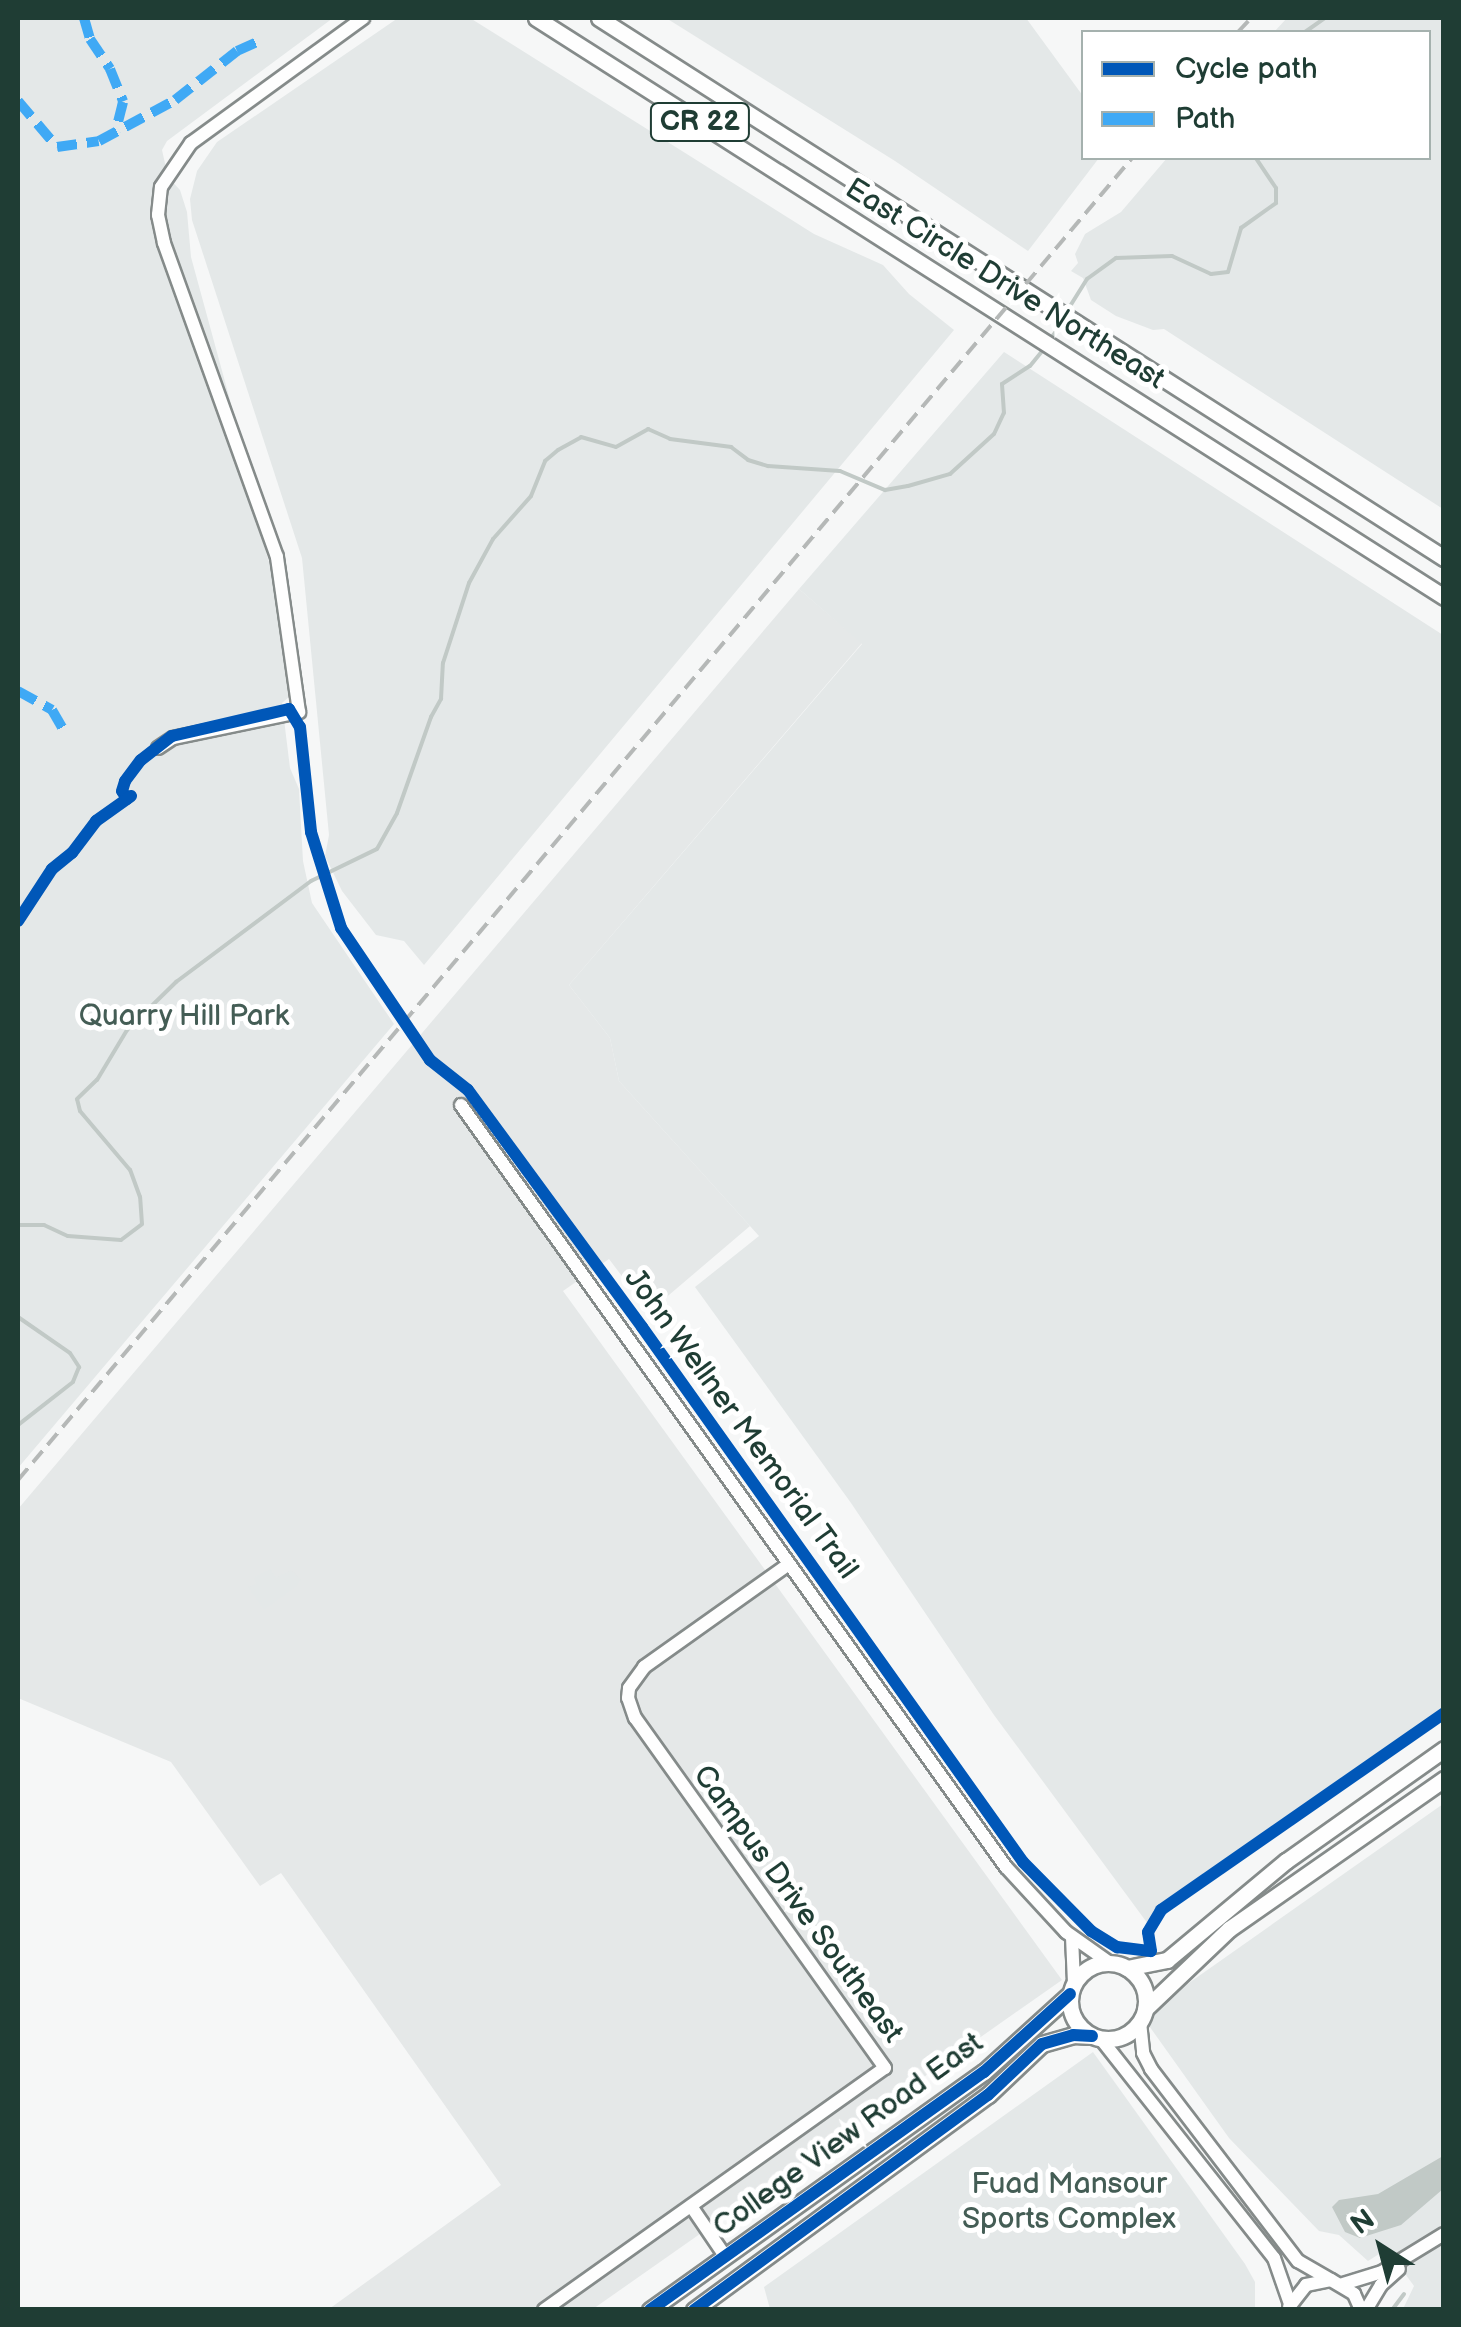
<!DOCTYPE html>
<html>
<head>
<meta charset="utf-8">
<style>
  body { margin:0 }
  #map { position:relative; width:1461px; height:2327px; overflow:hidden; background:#f6f7f7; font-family:"Balsamiq Sans",sans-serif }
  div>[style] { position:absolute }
  .built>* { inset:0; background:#e5e8e8 }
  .green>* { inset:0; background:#e4e8e8 }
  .water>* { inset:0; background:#c1c9c6 }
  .stream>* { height:4px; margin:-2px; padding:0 2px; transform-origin:2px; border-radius:2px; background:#c1c9c6 }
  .roads { filter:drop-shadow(2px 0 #858b8a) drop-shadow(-2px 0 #858b8a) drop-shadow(0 2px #858b8a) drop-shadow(0 -2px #858b8a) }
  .minor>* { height:12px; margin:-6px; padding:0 6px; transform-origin:6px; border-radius:6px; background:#fefefe }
  .major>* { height:15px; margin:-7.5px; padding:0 7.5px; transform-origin:7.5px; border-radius:7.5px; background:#fefefe }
  .major>.ring { margin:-7.5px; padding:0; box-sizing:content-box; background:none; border:15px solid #fefefe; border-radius:50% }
  .rail>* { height:4px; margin-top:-2px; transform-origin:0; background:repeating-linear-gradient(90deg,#b5b8b7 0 15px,transparent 0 23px) }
  .quiet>* { height:10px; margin-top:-5px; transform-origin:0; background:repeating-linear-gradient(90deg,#3fa9f5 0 20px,transparent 0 30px) }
  .cycleway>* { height:12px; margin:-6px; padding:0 6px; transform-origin:6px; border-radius:6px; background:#0057b8 }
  span { translate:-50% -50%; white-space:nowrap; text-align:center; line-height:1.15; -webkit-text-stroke:10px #fff; paint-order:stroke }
  .shield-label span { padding:2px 8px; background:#fff; border:2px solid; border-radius:8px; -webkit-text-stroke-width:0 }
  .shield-label { font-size:28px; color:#1f3d34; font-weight:700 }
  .street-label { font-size:30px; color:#1f3d34 }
  .park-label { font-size:30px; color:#445d55 }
  .frame { position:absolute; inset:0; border:20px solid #1f3d34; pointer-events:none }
  .legend { position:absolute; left:1081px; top:30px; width:350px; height:130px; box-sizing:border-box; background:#fff; border:2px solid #a5b1ae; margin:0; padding:12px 18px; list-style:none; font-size:30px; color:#1f3d34 }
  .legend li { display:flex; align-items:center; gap:20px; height:50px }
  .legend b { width:50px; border:2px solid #a5b1ae }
  .north { position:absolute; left:1331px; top:2197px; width:100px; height:100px; -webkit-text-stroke:8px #fff; paint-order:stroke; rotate:324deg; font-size:28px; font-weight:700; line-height:40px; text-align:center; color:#1f3d34 }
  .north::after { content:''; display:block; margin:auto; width:35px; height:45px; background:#1f3d34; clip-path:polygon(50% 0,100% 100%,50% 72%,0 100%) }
</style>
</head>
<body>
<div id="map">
  <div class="built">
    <i style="clip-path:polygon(799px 589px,862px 643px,569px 985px,610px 1038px,619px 1081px,750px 1226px,649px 1312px,609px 1259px,563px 1291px,1062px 1980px,593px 2309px,329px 2309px,501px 2185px,281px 1873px,260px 1886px,171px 1762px,18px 1698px,18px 1509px)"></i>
  </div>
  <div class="green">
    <i style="clip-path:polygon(18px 18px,333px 18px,167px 141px,162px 150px,168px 177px,180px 190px,187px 212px,191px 257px,236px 422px,237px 458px,273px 575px,290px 679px,289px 697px,282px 703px,290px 768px,299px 789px,303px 861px,312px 903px,394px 1024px,18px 1468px)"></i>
    <i style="clip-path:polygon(398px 18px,470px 18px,814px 234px,883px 265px,909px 294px,954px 330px,424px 965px,404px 941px,376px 935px,342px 891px,325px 856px,329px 835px,302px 558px,192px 220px,190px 199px,197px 171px,217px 142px)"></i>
    <i style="clip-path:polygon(666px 18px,1026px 18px,1083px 96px,1084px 158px,1099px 158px,1028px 251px,895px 161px)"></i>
    <i style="clip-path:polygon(1287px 18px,1443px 18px,1443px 509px,1164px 329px,1153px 330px,1116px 316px,1091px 300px,1083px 278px,1071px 271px,1078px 263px,1075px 254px,1085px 234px,1121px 212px,1167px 158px,1428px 158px,1428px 32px,1274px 32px)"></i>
    <i style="clip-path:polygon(1004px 352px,1443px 635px,1443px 1717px,1148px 1924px,994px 1715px,851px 1503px,695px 1287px,759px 1236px,619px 1081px,610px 1038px,569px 985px,862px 644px,799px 589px)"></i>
    <i style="clip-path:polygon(270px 1569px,276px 1578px,291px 1570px,301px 1579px,297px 1586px,264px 1610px,248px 1587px,256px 1584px,253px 1578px)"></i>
    <i style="clip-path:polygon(1443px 1804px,1443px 2309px,1403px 2309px,1414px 2286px,1387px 2249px,1368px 2261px,1339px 2235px,1319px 2231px,1229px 2138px,1142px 2016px)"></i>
    <i style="clip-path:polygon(1093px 2052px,1245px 2264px,1255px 2282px,1255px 2309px,770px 2309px,764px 2287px)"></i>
  </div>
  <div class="water">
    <i style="clip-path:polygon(1443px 2156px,1443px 2189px,1401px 2225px,1360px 2238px,1345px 2232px,1332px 2207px,1339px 2200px,1378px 2194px)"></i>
  </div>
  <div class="stream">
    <i style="left:1305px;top:32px;width:24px;rotate:-35deg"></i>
    <i style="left:1444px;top:75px;width:16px;rotate:90deg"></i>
    <i style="left:1067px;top:311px;width:38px;rotate:-58deg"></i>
    <i style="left:1087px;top:279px;width:36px;rotate:-36deg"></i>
    <i style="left:1116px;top:258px;width:56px;rotate:-2deg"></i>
    <i style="left:1172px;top:256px;width:43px;rotate:24.8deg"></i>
    <i style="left:1211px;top:274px;width:17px;rotate:-7deg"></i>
    <i style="left:1228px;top:272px;width:46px;rotate:-73.5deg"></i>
    <i style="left:1241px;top:228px;width:43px;rotate:-35.5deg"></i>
    <i style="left:1276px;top:203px;width:15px;rotate:-90deg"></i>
    <i style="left:1276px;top:188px;width:36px;rotate:-124deg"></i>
    <i style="left:1049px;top:341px;width:26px;rotate:-54deg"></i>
    <i style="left:18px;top:1225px;width:26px"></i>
    <i style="left:44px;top:1225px;width:26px;rotate:25deg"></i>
    <i style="left:68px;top:1236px;width:53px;rotate:4.3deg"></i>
    <i style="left:121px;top:1240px;width:26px;rotate:-37deg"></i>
    <i style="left:142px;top:1224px;width:27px;rotate:-94deg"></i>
    <i style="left:140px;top:1197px;width:29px;rotate:-110deg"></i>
    <i style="left:130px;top:1170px;width:77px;rotate:-130.3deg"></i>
    <i style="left:80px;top:1111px;width:12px;rotate:-104deg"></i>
    <i style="left:77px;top:1099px;width:28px;rotate:-44deg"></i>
    <i style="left:97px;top:1080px;width:58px;rotate:-59deg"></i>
    <i style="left:127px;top:1030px;width:69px;rotate:-44.4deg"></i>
    <i style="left:176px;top:982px;width:169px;rotate:-36.8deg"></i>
    <i style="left:311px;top:881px;width:73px;rotate:-25.9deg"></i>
    <i style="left:377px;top:849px;width:41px;rotate:-60.9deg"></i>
    <i style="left:397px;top:813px;width:102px;rotate:-70.5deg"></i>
    <i style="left:431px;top:717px;width:21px;rotate:-61deg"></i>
    <i style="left:441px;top:699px;width:36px;rotate:-87deg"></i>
    <i style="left:443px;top:663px;width:84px;rotate:-72deg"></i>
    <i style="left:469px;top:583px;width:50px;rotate:-61.4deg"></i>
    <i style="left:493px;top:539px;width:57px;rotate:-48.5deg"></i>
    <i style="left:531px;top:496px;width:38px;rotate:-68deg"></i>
    <i style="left:545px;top:461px;width:17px;rotate:-40deg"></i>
    <i style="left:558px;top:450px;width:26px;rotate:-29deg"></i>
    <i style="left:581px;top:437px;width:36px;rotate:16deg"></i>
    <i style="left:616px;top:447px;width:37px;rotate:-29deg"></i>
    <i style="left:648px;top:429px;width:24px;rotate:24deg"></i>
    <i style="left:670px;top:439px;width:62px;rotate:7.5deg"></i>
    <i style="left:731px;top:447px;width:21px;rotate:37deg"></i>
    <i style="left:748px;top:460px;width:21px;rotate:17deg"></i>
    <i style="left:768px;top:466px;width:72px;rotate:4deg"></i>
    <i style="left:840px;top:471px;width:49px;rotate:22.9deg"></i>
    <i style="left:885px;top:490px;width:23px;rotate:-10deg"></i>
    <i style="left:908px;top:486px;width:44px;rotate:-15.9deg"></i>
    <i style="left:950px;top:474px;width:59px;rotate:-42.3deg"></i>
    <i style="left:994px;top:434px;width:23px;rotate:-65deg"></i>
    <i style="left:1004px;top:413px;width:29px;rotate:-94deg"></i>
    <i style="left:1002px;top:384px;width:33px;rotate:-33deg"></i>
    <i style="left:1030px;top:366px;width:22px;rotate:-51deg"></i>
    <i style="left:18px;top:1317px;width:63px;rotate:34.7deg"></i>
    <i style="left:70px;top:1353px;width:17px;rotate:57deg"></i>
    <i style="left:79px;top:1367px;width:16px;rotate:112deg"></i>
    <i style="left:73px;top:1382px;width:70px;rotate:142deg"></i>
    <i style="left:1392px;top:2310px;width:20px;rotate:-53deg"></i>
  </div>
  <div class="roads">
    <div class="minor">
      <i style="left:158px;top:748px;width:18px;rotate:-34deg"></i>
      <i style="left:173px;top:738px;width:129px;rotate:-11.7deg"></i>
      <i style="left:299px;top:712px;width:157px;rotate:-98.1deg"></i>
      <i style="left:277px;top:557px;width:334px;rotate:-109.8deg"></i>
      <i style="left:164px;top:243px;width:29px;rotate:-102deg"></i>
      <i style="left:158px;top:215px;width:28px;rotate:-84deg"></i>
      <i style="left:161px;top:187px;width:53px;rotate:-55.7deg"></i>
      <i style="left:191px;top:143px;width:213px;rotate:-36deg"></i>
      <i style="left:461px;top:1105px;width:937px;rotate:54.43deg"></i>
      <i style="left:1006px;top:1867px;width:88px;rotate:47.3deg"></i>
      <i style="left:1066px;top:1932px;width:54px;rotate:35.2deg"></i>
      <i style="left:1072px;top:1937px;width:46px;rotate:87.5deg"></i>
      <i style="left:1140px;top:2022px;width:31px;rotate:84deg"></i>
      <i style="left:1143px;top:2053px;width:18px;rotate:63deg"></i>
      <i style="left:1151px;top:2069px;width:242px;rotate:52.6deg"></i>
      <i style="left:1298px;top:2261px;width:38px;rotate:30deg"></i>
      <i style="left:1101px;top:2039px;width:279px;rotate:51.7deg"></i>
      <i style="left:1274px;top:2258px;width:49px;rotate:70.8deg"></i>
      <i style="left:691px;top:2206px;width:60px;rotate:55.8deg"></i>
      <i style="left:1343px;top:2284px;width:39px;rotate:-17deg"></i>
      <i style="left:1380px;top:2273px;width:75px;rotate:-31.4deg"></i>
      <i style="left:1289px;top:2307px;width:28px;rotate:-52deg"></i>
      <i style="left:1306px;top:2285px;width:25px;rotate:-11deg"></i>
      <i style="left:1331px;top:2280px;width:27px;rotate:31deg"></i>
      <i style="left:1354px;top:2294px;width:17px;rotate:66deg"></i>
      <i style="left:544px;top:2310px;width:418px;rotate:-35.4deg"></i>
      <i style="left:885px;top:2068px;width:430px;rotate:-125.5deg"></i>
      <i style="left:635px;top:1718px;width:21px;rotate:-109deg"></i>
      <i style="left:628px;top:1698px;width:10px;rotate:-84deg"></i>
      <i style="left:629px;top:1688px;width:26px;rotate:-54deg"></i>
      <i style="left:644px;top:1667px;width:178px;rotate:-35.4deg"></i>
      <i style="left:1366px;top:2310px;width:29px;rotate:-59deg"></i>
      <i style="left:1381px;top:2285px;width:24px;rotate:-42deg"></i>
    </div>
    <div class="major">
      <i style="left:536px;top:18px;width:1077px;rotate:32.52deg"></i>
      <i style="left:599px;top:18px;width:1003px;rotate:32.58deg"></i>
      <i class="ring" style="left:1070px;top:1963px;width:61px;height:61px"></i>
      <i style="left:1127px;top:1968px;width:41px;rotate:-11.3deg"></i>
      <i style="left:1167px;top:1960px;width:155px;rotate:-39.8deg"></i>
      <i style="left:1286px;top:1861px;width:194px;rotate:-35.3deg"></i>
      <i style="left:1145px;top:2009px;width:116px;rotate:-43.6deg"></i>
      <i style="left:1229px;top:1929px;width:262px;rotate:-34.9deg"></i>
      <i style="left:650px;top:2310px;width:410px;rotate:-35.5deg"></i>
      <i style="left:984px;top:2072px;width:116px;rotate:-42.2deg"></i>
      <i style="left:694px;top:2310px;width:364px;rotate:-36.2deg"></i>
      <i style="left:988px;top:2095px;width:74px;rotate:-43.4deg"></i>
      <i style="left:1042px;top:2044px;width:32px;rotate:-16deg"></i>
      <i style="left:1073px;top:2035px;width:19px;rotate:3deg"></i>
    </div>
  </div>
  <div class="rail">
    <i style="left:1238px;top:32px;width:19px;rotate:-47deg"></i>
    <i style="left:18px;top:1480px;width:1729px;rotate:-49.88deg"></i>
  </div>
  <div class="quiet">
    <i style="left:84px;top:18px;width:22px;rotate:74deg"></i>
    <i style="left:90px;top:39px;width:36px;rotate:56deg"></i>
    <i style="left:110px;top:69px;width:35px;rotate:68deg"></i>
    <i style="left:123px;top:102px;width:30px;rotate:104deg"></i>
    <i style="left:18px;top:101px;width:60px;rotate:49.7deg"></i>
    <i style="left:57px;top:147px;width:42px;rotate:-8.1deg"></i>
    <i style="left:99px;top:141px;width:86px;rotate:-28.3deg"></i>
    <i style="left:175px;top:100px;width:79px;rotate:-38.3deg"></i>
    <i style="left:237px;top:51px;width:22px;rotate:-24deg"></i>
    <i style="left:18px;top:691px;width:39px;rotate:29deg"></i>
    <i style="left:52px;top:710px;width:22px;rotate:60deg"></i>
  </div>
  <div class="cycleway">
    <i style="left:127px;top:799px;width:9px;rotate:-122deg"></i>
    <i style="left:122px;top:791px;width:10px;rotate:-73deg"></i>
    <i style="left:125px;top:781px;width:26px;rotate:-53deg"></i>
    <i style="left:141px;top:760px;width:39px;rotate:-38deg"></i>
    <i style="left:172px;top:736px;width:120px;rotate:-13deg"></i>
    <i style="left:289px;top:709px;width:21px;rotate:59deg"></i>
    <i style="left:300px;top:727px;width:106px;rotate:84deg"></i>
    <i style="left:311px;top:832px;width:101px;rotate:72.6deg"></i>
    <i style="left:341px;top:928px;width:159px;rotate:56deg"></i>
    <i style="left:430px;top:1060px;width:48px;rotate:38.3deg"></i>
    <i style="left:468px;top:1090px;width:294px;rotate:53.7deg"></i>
    <i style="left:642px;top:1327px;width:657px;rotate:54.54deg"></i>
    <i style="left:1023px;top:1862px;width:97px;rotate:45.4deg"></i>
    <i style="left:1091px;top:1931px;width:31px;rotate:32deg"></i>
    <i style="left:1117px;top:1947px;width:34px;rotate:7deg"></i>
    <i style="left:1151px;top:1951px;width:19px;rotate:-99deg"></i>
    <i style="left:1148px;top:1932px;width:26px;rotate:-59deg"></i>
    <i style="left:1161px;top:1910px;width:345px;rotate:-34.8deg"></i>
    <i style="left:18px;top:921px;width:62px;rotate:-56.8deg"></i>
    <i style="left:52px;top:869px;width:26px;rotate:-39deg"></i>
    <i style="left:72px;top:853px;width:40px;rotate:-53deg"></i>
    <i style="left:96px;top:821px;width:43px;rotate:-35.5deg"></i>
    <i style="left:650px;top:2310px;width:410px;rotate:-35.5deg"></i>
    <i style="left:984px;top:2072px;width:116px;rotate:-42.2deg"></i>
    <i style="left:694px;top:2310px;width:364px;rotate:-36.2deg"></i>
    <i style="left:988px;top:2095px;width:74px;rotate:-43.4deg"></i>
    <i style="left:1042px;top:2044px;width:32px;rotate:-16deg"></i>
    <i style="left:1073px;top:2035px;width:19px;rotate:3deg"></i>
  </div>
  <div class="shield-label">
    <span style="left:700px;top:122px">CR 22</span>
  </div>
  <div class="street-label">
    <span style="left:1005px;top:284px;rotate:32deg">East Circle Drive Northeast</span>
    <span style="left:741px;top:1424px;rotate:54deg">John Wellner Memorial Trail</span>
    <span style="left:798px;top:1904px;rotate:54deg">Campus Drive Southeast</span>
    <span style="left:848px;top:2135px;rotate:-36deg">College View Road East</span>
  </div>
  <div class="park-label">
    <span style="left:184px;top:1016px">Quarry Hill Park</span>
    <span style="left:1069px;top:2201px">Fuad Mansour<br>Sports Complex</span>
  </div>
  <div class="frame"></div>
  <ul class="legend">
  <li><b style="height:12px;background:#0057b8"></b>Cycle path</li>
  <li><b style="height:12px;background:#3fa9f5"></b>Path</li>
  </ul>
  <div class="north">N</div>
</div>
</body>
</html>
